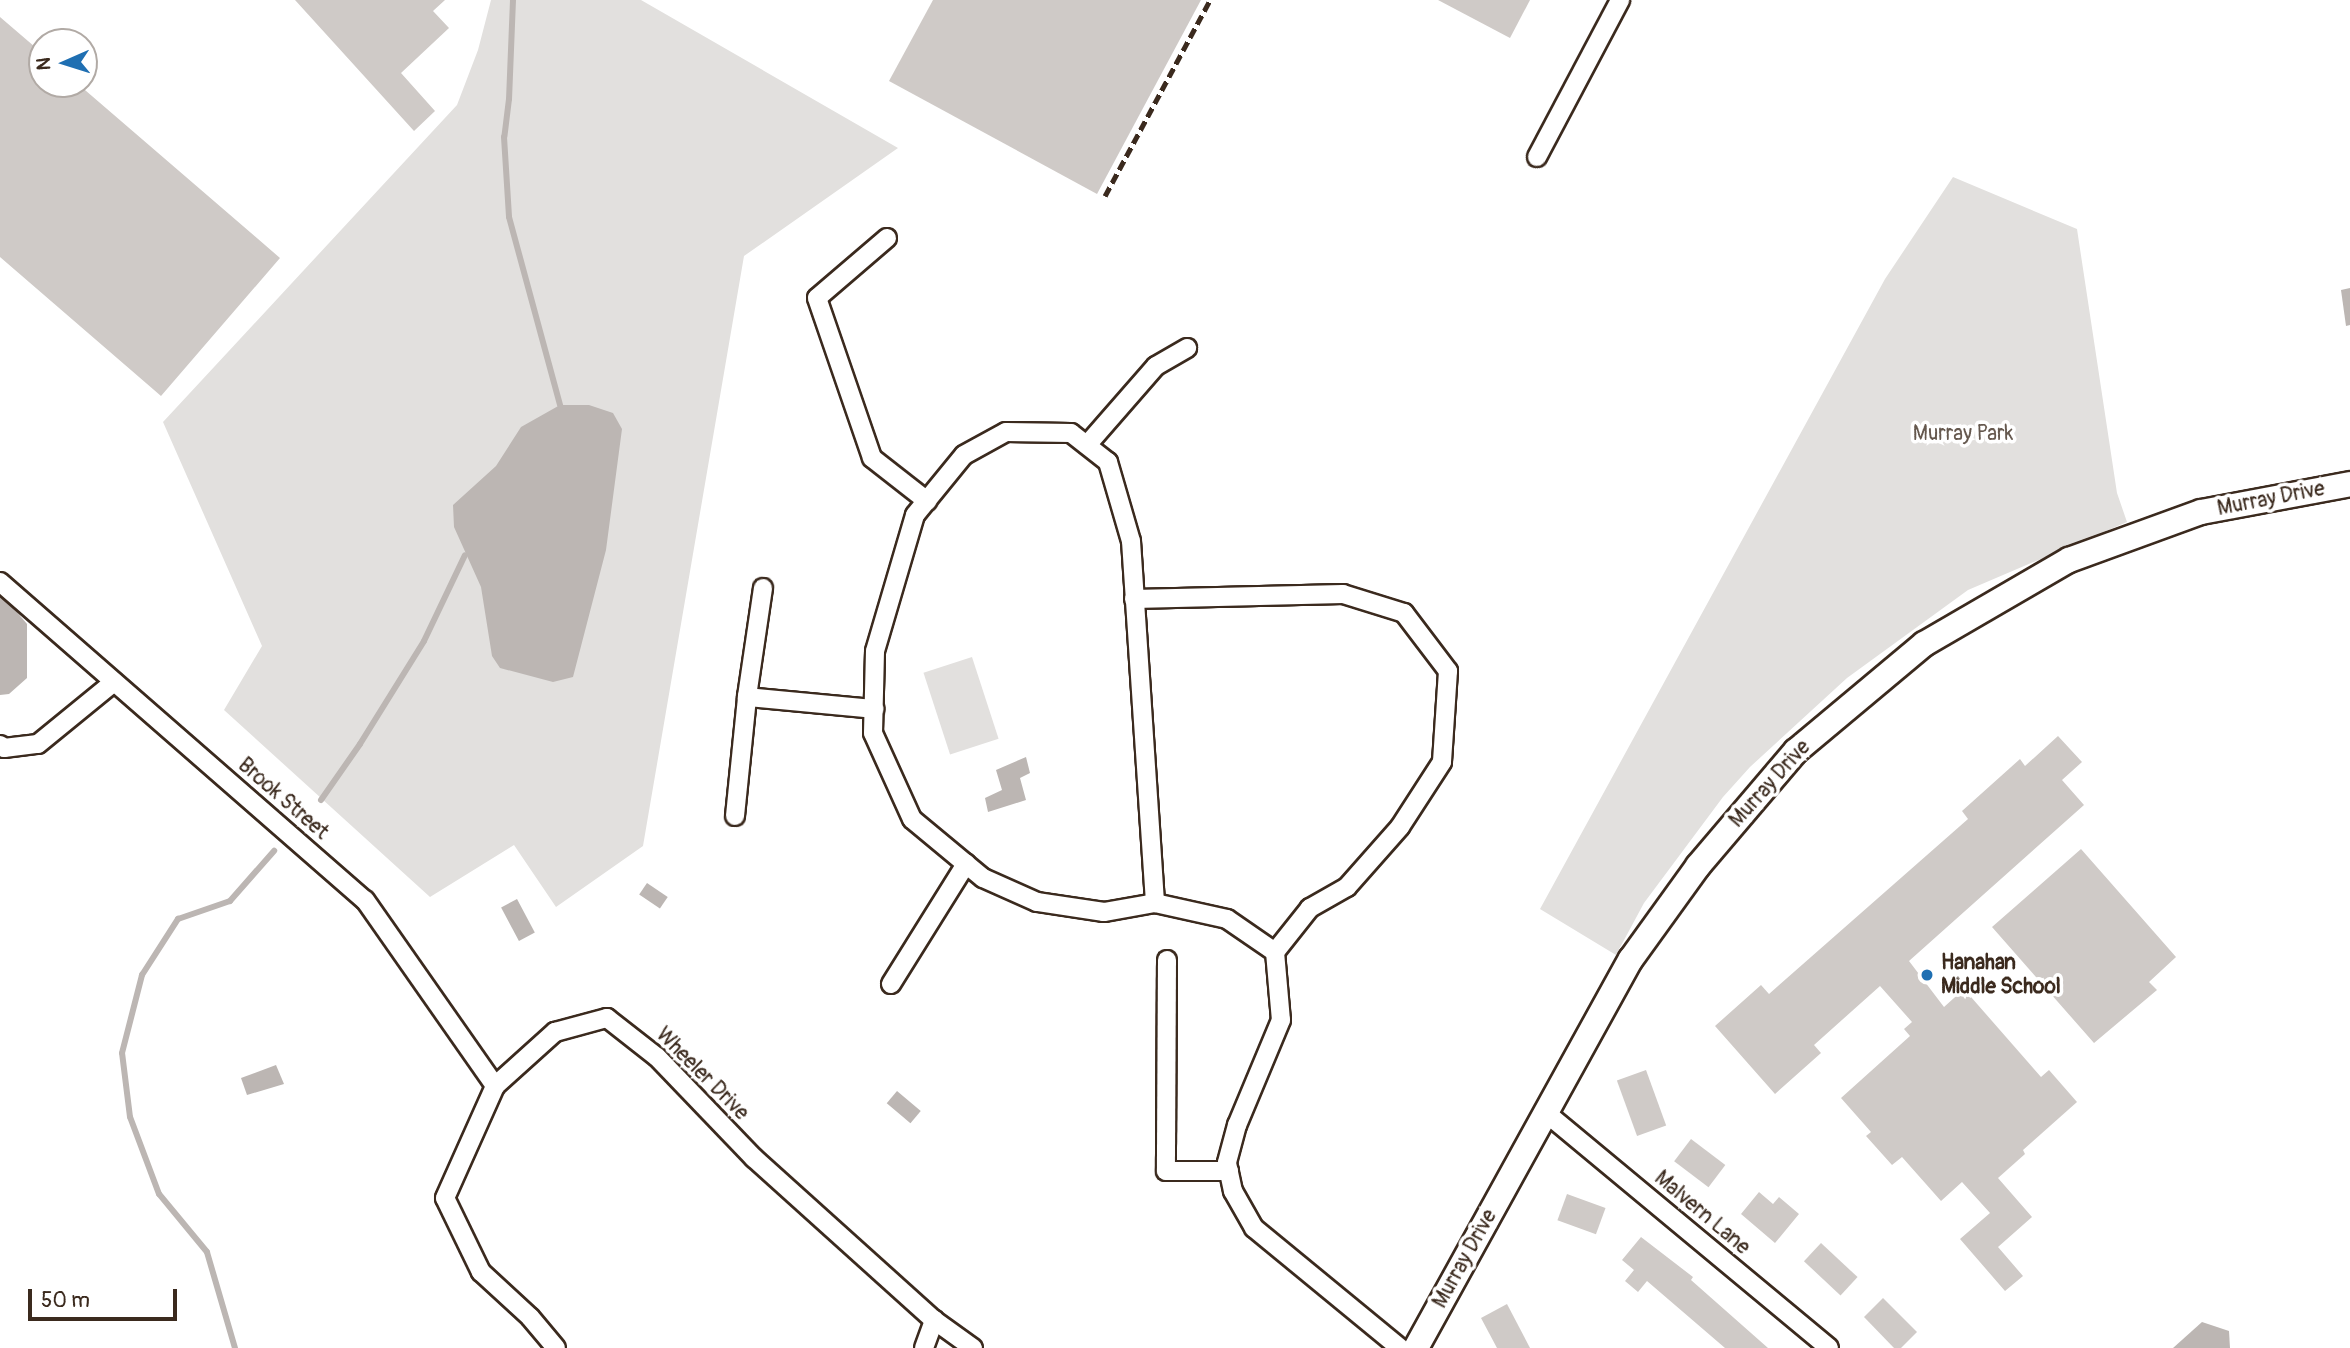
<!DOCTYPE html>
<html>
<head>
<meta charset="utf-8">
<style>
  body { margin:0 }
  #map { position:relative; width:2350px; height:1348px; overflow:hidden; background:#fff; font-family:Pangolin,sans-serif }
  div>[style] { position:absolute }
  .green>* { inset:0; background:#e2e0de; transform-origin:0 0 }
  .water>* { inset:0; background:#bcb6b3; transform-origin:0 0 }
  .stream>* { height:6px; margin:-3px; padding:0 3px; transform-origin:3px; border-radius:3px; background:#bcb6b3 }
  .building>* { inset:0; background:#cfcac7; transform-origin:0 0 }
  .roads { filter:drop-shadow(2px 0 #3b2a1e) drop-shadow(-2px 0 #3b2a1e) drop-shadow(0 2px #3b2a1e) drop-shadow(0 -2px #3b2a1e) }
  .street>* { height:18px; margin:-9px; padding:0 9px; transform-origin:9px; border-radius:9px; background:#fff }
  .secondary>* { height:24px; margin:-12px; padding:0 12px; transform-origin:12px; border-radius:12px; background:#fff }
  .rail>* { height:5px; margin-top:-2.5px; transform-origin:0; background:repeating-linear-gradient(90deg,#3b2a1e 0 10px,transparent 0 15px) }
  .dots>* { width:19px; height:19px; translate:-50% -50%; box-sizing:border-box; border:4px solid #fff; border-radius:50% }
  span { translate:-50% -50%; white-space:nowrap; text-align:center; line-height:1.15; -webkit-text-stroke:7px #fff; paint-order:stroke }
  .park-label { font-size:21px; color:#65584e }
  .street-label { font-size:21px; color:#3b2a1e }
  .poi-label { font-size:21px; color:#3b2a1e; font-weight:700 }
  .left { translate:0 -50%; text-align:left }
  .north { position:absolute; left:28px; top:28px; width:70px; height:70px; box-sizing:border-box; background:#fff; border:2px solid #b1aaa5; border-radius:50%; rotate:267deg; font-size:19px; font-weight:700; line-height:28px; text-align:center; color:#3b2a1e }
  .north::after { content:''; display:block; margin:auto; width:24px; height:32px; background:#1f6fb2; clip-path:polygon(50% 0,100% 100%,50% 72%,0 100%) }
  .scale { position:absolute; left:28px; top:1289px; width:149px; height:32px; box-sizing:border-box; border:4px solid #3b2a1e; border-top:0; padding-left:9px; font-size:21px; line-height:24px; white-space:nowrap; color:#3b2a1e; -webkit-text-stroke:5px #fff; paint-order:stroke }
</style>
</head>
<body>
<div id="map">
  <div class="green">
    <i style="clip-path:polygon(491px 0,641px 0,898px 148px,744px 256px,643px 846px,556px 907px,514px 845px,430px 897px,224px 710px,262px 646px,163px 422px,457px 105px,478px 50px)"></i>
    <i style="clip-path:polygon(1953px 177px,2077px 229px,2117px 493px,2127px 522px,1968px 590px,1847px 678px,1750px 767px,1723px 797px,1644px 903px,1616px 955px,1540px 909px,1885px 279px)"></i>
    <i style="left:972px;top:657px;width:86px;height:51px;rotate:72deg"></i>
  </div>
  <div class="water">
    <i style="clip-path:polygon(2350px 288px,2350px 325px,2346px 326px,2341px 290px)"></i>
    <i style="clip-path:polygon(560px 405px,589px 405px,613px 413px,622px 429px,606px 550px,573px 677px,553px 682px,500px 668px,492px 656px,481px 587px,454px 527px,453px 505px,496px 466px,521px 427px)"></i>
    <i style="clip-path:polygon(0 592px,27px 624px,27px 678px,9px 694px,0 695px)"></i>
    <i style="clip-path:polygon(1026px 757px,1030px 773px,1020px 778px,1026px 800px,988px 812px,985px 798px,1002px 790px,996px 770px)"></i>
    <i style="left:647px;top:883px;width:25px;height:14px;rotate:34deg"></i>
    <i style="left:517px;top:899px;width:38px;height:18px;rotate:62deg"></i>
    <i style="clip-path:polygon(276px 1065px,284px 1084px,247px 1095px,241px 1078px)"></i>
    <i style="left:897px;top:1091px;width:31px;height:16px;rotate:40deg"></i>
    <i style="clip-path:polygon(2202px 1322px,2229px 1331px,2230px 1348px,2173px 1348px)"></i>
  </div>
  <div class="stream">
    <i style="left:513px;top:0;width:99px;rotate:92.3deg"></i>
    <i style="left:509px;top:99px;width:38px;rotate:97deg"></i>
    <i style="left:504px;top:137px;width:80px;rotate:86.4deg"></i>
    <i style="left:509px;top:217px;width:195px;rotate:74.8deg"></i>
    <i style="left:321px;top:800px;width:68px;rotate:-55.1deg"></i>
    <i style="left:360px;top:744px;width:121px;rotate:-58.1deg"></i>
    <i style="left:424px;top:641px;width:95px;rotate:-64.5deg"></i>
    <i style="left:235px;top:1348px;width:100px;rotate:-106.3deg"></i>
    <i style="left:207px;top:1252px;width:75px;rotate:-129.6deg"></i>
    <i style="left:159px;top:1194px;width:82px;rotate:-110.6deg"></i>
    <i style="left:130px;top:1117px;width:64px;rotate:-97.1deg"></i>
    <i style="left:122px;top:1053px;width:81px;rotate:-75.6deg"></i>
    <i style="left:142px;top:975px;width:67px;rotate:-57.3deg"></i>
    <i style="left:178px;top:919px;width:55px;rotate:-19.1deg"></i>
    <i style="left:230px;top:901px;width:67px;rotate:-48.7deg"></i>
  </div>
  <div class="building">
    <i style="clip-path:polygon(295px 0,445px 0,433px 11px,449px 28px,401px 73px,435px 111px,414px 131px)"></i>
    <i style="clip-path:polygon(933px 0,1201px 0,1097px 194px,889px 81px)"></i>
    <i style="clip-path:polygon(1438px 0,1530px 0,1510px 38px)"></i>
    <i style="clip-path:polygon(0 17px,42px 53px,42px 84px,78px 84px,280px 258px,161px 396px,0 257px)"></i>
    <i style="clip-path:polygon(2058px 736px,2082px 762px,2062px 780px,2084px 805px,1909px 961px,1944px 1007px,1964px 989px,2041px 1077px,2049px 1070px,2077px 1102px,2023px 1150px,2025px 1154px,1998px 1178px,2032px 1217px,1998px 1247px,2023px 1276px,2005px 1291px,1960px 1239px,1990px 1213px,1962px 1182px,1941px 1201px,1902px 1157px,1892px 1165px,1866px 1136px,1871px 1132px,1841px 1098px,1910px 1036px,1904px 1029px,1912px 1022px,1880px 986px,1814px 1045px,1821px 1053px,1775px 1094px,1715px 1026px,1761px 985px,1769px 994px,1968px 819px,1962px 811px,2020px 759px,2025px 766px)"></i>
    <i style="clip-path:polygon(2081px 849px,2176px 957px,2149px 982px,2157px 990px,2094px 1043px,1992px 927px)"></i>
    <i style="left:1646px;top:1070px;width:59px;height:31px;rotate:70deg"></i>
    <i style="left:1691px;top:1139px;width:43px;height:28px;rotate:37deg"></i>
    <i style="clip-path:polygon(1759px 1192px,1773px 1204px,1779px 1197px,1799px 1214px,1775px 1243px,1741px 1214px)"></i>
    <i style="left:1567px;top:1194px;width:41px;height:28px;rotate:20deg"></i>
    <i style="clip-path:polygon(1641px 1237px,1693px 1277px,1691px 1280px,1768px 1348px,1725px 1348px,1647px 1281px,1638px 1292px,1625px 1281px,1634px 1270px,1622px 1260px)"></i>
    <i style="left:1821px;top:1243px;width:50px;height:25px;rotate:43deg"></i>
    <i style="clip-path:polygon(1883px 1298px,1917px 1332px,1901px 1348px,1894px 1348px,1864px 1317px)"></i>
    <i style="clip-path:polygon(1507px 1304px,1530px 1348px,1497px 1348px,1481px 1318px)"></i>
  </div>
  <div class="roads">
    <div class="street">
      <i style="left:1537px;top:157px;width:178px;rotate:-62.1deg"></i>
      <i style="left:887px;top:238px;width:92px;rotate:139.4deg"></i>
      <i style="left:817px;top:298px;width:169px;rotate:71deg"></i>
      <i style="left:872px;top:458px;width:70px;rotate:38deg"></i>
      <i style="left:1006px;top:432px;width:65px;rotate:0.9deg"></i>
      <i style="left:1071px;top:433px;width:47px;rotate:38.1deg"></i>
      <i style="left:1108px;top:462px;width:82px;rotate:73.8deg"></i>
      <i style="left:1131px;top:541px;width:363px;rotate:86.2deg"></i>
      <i style="left:1155px;top:903px;width:52px;rotate:170deg"></i>
      <i style="left:1104px;top:912px;width:68px;rotate:-171.5deg"></i>
      <i style="left:1037px;top:902px;width:59px;rotate:-156deg"></i>
      <i style="left:983px;top:878px;width:92px;rotate:-140.3deg"></i>
      <i style="left:912px;top:819px;width:94px;rotate:-114.4deg"></i>
      <i style="left:873px;top:733px;width:82px;rotate:-88.6deg"></i>
      <i style="left:875px;top:651px;width:142px;rotate:-73.6deg"></i>
      <i style="left:915px;top:515px;width:77px;rotate:-50.8deg"></i>
      <i style="left:964px;top:455px;width:48px;rotate:-28.7deg"></i>
      <i style="left:1087px;top:445px;width:105px;rotate:-48.9deg"></i>
      <i style="left:1156px;top:366px;width:36px;rotate:-30deg"></i>
      <i style="left:0;top:582px;width:484px;rotate:41.1deg"></i>
      <i style="left:365px;top:900px;width:227px;rotate:55deg"></i>
      <i style="left:763px;top:588px;width:110px;rotate:98.4deg"></i>
      <i style="left:747px;top:697px;width:128px;rotate:5.4deg"></i>
      <i style="left:1134px;top:599px;width:209px;rotate:-1.4deg"></i>
      <i style="left:1343px;top:594px;width:64px;rotate:17.3deg"></i>
      <i style="left:1404px;top:613px;width:73px;rotate:52.8deg"></i>
      <i style="left:1448px;top:671px;width:91px;rotate:93.8deg"></i>
      <i style="left:1442px;top:762px;width:77px;rotate:122.9deg"></i>
      <i style="left:1400px;top:827px;width:80px;rotate:131.5deg"></i>
      <i style="left:1347px;top:887px;width:43px;rotate:150.4deg"></i>
      <i style="left:1310px;top:908px;width:56px;rotate:128.5deg"></i>
      <i style="left:1275px;top:952px;width:68px;rotate:85deg"></i>
      <i style="left:1281px;top:1020px;width:114px;rotate:112.7deg"></i>
      <i style="left:1237px;top:1125px;width:39px;rotate:105deg"></i>
      <i style="left:1227px;top:1163px;width:29px;rotate:78deg"></i>
      <i style="left:1233px;top:1191px;width:43px;rotate:60.4deg"></i>
      <i style="left:1254px;top:1228px;width:189px;rotate:39.4deg"></i>
      <i style="left:0;top:745px;width:5px;rotate:37deg"></i>
      <i style="left:4px;top:748px;width:34px;rotate:-7deg"></i>
      <i style="left:38px;top:744px;width:98px;rotate:-39.2deg"></i>
      <i style="left:735px;top:816px;width:120px;rotate:-84.2deg"></i>
      <i style="left:1155px;top:903px;width:74px;rotate:12.5deg"></i>
      <i style="left:1227px;top:919px;width:58px;rotate:34.5deg"></i>
      <i style="left:1167px;top:960px;width:211px;rotate:90.3deg"></i>
      <i style="left:1166px;top:1171px;width:63px"></i>
      <i style="left:891px;top:984px;width:142px;rotate:-58deg"></i>
      <i style="left:1545px;top:1112px;width:369px;rotate:39.7deg"></i>
      <i style="left:556px;top:1348px;width:40px;rotate:-130deg"></i>
      <i style="left:530px;top:1317px;width:67px;rotate:-137.4deg"></i>
      <i style="left:481px;top:1272px;width:82px;rotate:-115.9deg"></i>
      <i style="left:445px;top:1198px;width:123px;rotate:-65.9deg"></i>
      <i style="left:495px;top:1086px;width:81px;rotate:-42deg"></i>
      <i style="left:555px;top:1032px;width:54px;rotate:-15.1deg"></i>
      <i style="left:607px;top:1018px;width:63px;rotate:38deg"></i>
      <i style="left:657px;top:1057px;width:140px;rotate:46.2deg"></i>
      <i style="left:754px;top:1158px;width:242px;rotate:42deg"></i>
      <i style="left:934px;top:1320px;width:48px;rotate:35.7deg"></i>
      <i style="left:924px;top:1348px;width:30px;rotate:-70deg"></i>
    </div>
    <div class="secondary">
      <i style="left:1416px;top:1348px;width:444px;rotate:-61.1deg"></i>
      <i style="left:1631px;top:959px;width:115px;rotate:-54.2deg"></i>
      <i style="left:1698px;top:866px;width:151px;rotate:-49.6deg"></i>
      <i style="left:1796px;top:751px;width:167px;rotate:-39.9deg"></i>
      <i style="left:1924px;top:644px;width:168px;rotate:-30.1deg"></i>
      <i style="left:2069px;top:560px;width:140px;rotate:-20deg"></i>
      <i style="left:2201px;top:512px;width:152px;rotate:-10.6deg"></i>
    </div>
  </div>
  <div class="rail">
    <i style="left:1105px;top:196px;width:222px;rotate:-61.8deg"></i>
  </div>
  <div class="dots">
    <i style="left:1927px;top:975px;background:#1f6fb2"></i>
  </div>
  <div class="park-label">
    <span style="left:1963px;top:434px">Murray Park</span>
  </div>
  <div class="street-label">
    <span style="left:2271px;top:499px;rotate:-11deg">Murray Drive</span>
    <span style="left:1770px;top:784px;rotate:-48deg">Murray Drive</span>
    <span style="left:283px;top:799px;rotate:41deg">Brook Street</span>
    <span style="left:702px;top:1074px;rotate:45deg">Wheeler Drive</span>
    <span style="left:1702px;top:1213px;rotate:40deg">Malvern Lane</span>
    <span style="left:1465px;top:1259px;rotate:-61deg">Murray Drive</span>
  </div>
  <div class="poi-label">
    <span class="left" style="left:1941px;top:975px">Hanahan<br>Middle School</span>
  </div>
  <div class="north">N</div>
  <div class="scale">50 m</div>
</div>
</body>
</html>
